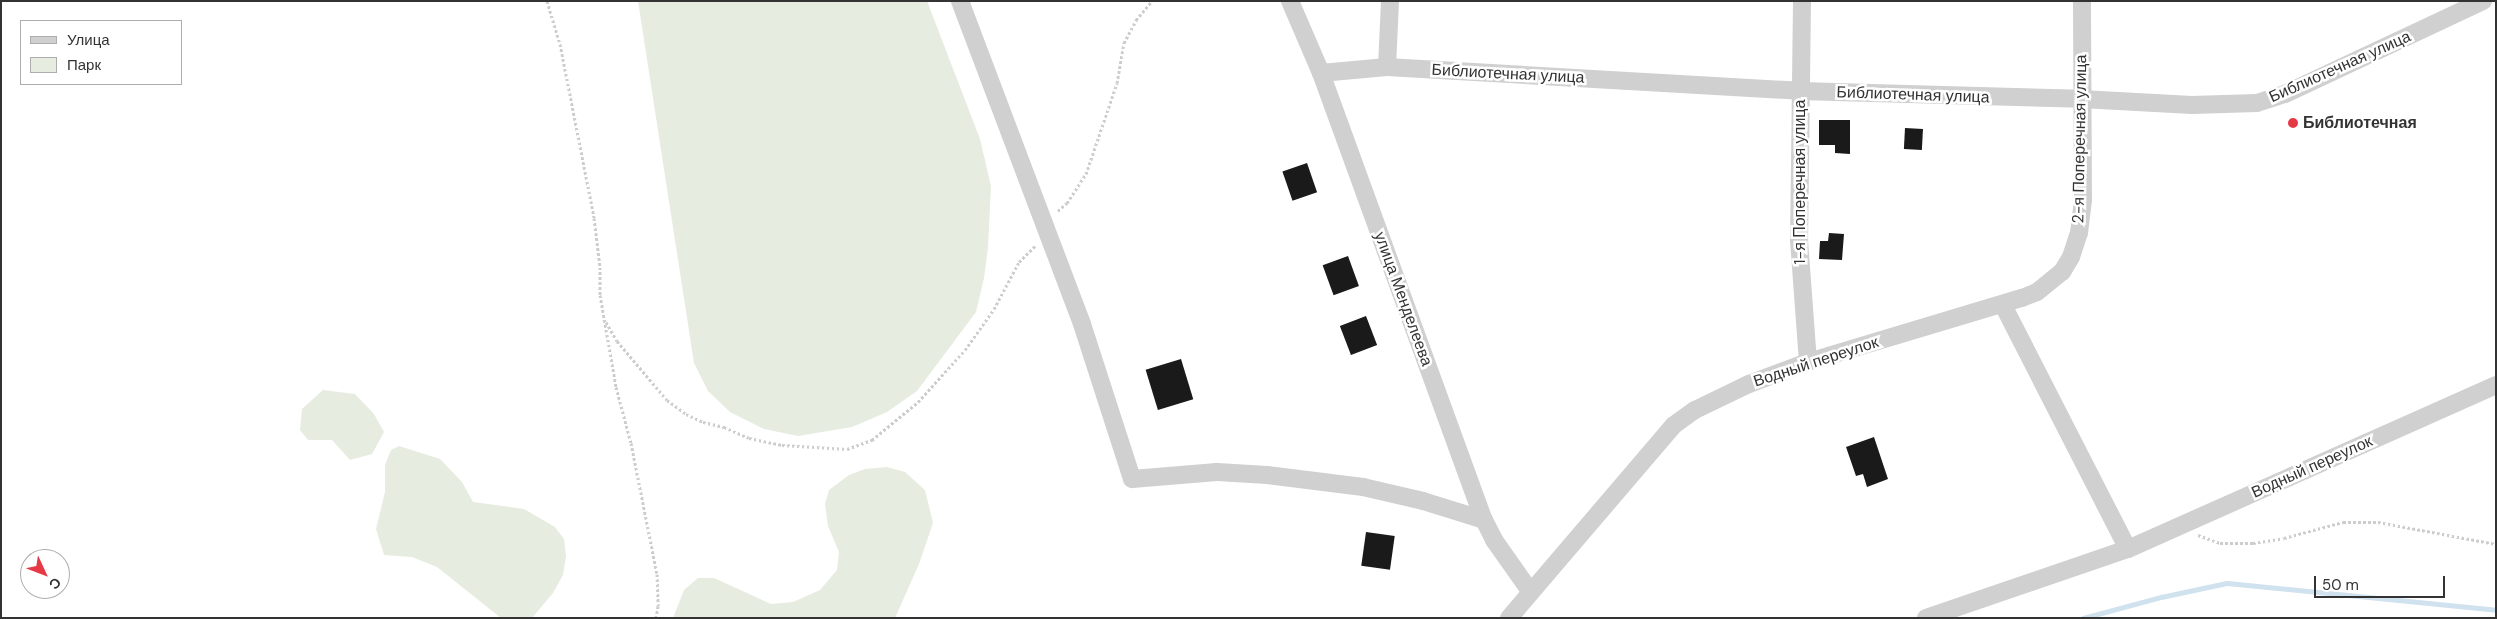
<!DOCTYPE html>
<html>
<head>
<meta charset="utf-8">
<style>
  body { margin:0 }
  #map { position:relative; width:2497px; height:619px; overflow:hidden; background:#fff; font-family:"DM Sans",sans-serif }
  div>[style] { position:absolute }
  .green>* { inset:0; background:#e6ecdf }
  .stream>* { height:5px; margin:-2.5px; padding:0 2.5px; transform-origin:2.5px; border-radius:2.5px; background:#cfe2ee }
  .building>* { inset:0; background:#1a1a1a; transform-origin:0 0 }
  .path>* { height:3px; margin-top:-1.5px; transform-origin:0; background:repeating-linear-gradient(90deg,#cdcdcd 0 2.5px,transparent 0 5px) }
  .minor>* { height:18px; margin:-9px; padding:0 9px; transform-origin:9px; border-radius:9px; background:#d0d0d0 }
  .dots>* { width:14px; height:14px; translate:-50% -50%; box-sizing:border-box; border:2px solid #fff; border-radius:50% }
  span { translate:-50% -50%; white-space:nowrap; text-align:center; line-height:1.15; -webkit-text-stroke:5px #fff; paint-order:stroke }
  .street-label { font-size:16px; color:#333 }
  .poi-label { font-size:16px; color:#333; font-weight:700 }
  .left { translate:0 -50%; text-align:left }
  .frame { position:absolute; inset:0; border:2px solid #333; pointer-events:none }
  .legend { position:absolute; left:20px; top:20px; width:162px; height:65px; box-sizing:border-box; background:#fff; border:1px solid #adadad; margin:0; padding:6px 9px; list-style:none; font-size:15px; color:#333 }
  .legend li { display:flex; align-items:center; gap:10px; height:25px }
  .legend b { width:25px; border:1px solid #adadad }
  .north { position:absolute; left:20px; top:549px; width:50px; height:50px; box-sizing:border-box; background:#fff; border:1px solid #adadad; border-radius:50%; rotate:133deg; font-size:14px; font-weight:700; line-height:20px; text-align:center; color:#333 }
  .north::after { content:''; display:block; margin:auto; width:18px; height:22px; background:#e63946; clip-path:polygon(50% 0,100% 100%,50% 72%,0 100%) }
  .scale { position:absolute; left:2314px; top:576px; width:131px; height:22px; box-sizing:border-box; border:2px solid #333; border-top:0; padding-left:6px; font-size:15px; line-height:18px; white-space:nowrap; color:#333; -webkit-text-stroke:4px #fff; paint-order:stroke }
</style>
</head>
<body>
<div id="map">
  <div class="green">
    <i style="clip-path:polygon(638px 1px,927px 1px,980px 139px,991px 186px,988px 248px,984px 278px,976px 312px,917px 391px,887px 412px,852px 427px,798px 436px,764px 429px,730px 412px,708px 391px,694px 363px)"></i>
    <i style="clip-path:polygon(323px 390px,355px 394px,374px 414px,384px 432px,372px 454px,350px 460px,332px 440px,308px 440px,300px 430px,302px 409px)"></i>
    <i style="clip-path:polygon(399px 446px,440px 459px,462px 482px,473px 502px,524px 509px,555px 527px,564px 539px,566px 556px,563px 575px,553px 593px,532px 618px,501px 618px,437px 567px,412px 557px,384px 555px,376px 529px,385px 492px,385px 465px,391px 450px)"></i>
    <i style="clip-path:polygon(887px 467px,905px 472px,925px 490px,933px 523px,919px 564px,895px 618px,673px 618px,684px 590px,698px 578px,714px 578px,771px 604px,793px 602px,820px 590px,837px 570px,839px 552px,828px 526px,825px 504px,829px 490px,849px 475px,865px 469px)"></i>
  </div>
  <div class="stream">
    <i style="left:2083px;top:618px;width:81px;rotate:-15.1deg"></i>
    <i style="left:2161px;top:597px;width:67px;rotate:-12deg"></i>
    <i style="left:2227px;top:583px;width:270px;rotate:5.7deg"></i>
  </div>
  <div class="building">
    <i style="clip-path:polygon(1819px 120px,1850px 120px,1850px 154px,1835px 153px,1835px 145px,1819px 145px)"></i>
    <i style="left:1905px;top:128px;width:18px;height:21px;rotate:3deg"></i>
    <i style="left:1307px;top:163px;width:31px;height:26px;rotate:71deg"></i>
    <i style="clip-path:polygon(1829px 233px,1844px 234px,1842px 260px,1819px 259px,1820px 241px,1828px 241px)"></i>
    <i style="left:1348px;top:256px;width:32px;height:27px;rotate:70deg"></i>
    <i style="left:1366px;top:316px;width:31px;height:28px;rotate:69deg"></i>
    <i style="left:1181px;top:359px;width:42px;height:37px;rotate:73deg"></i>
    <i style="clip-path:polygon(1874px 437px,1888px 479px,1867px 487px,1863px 474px,1856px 476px,1846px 447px)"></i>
    <i style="left:1366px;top:532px;width:29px;height:34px;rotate:8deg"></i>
  </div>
  <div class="path">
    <i style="left:547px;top:1px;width:45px;rotate:73.2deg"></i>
    <i style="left:560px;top:44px;width:177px;rotate:78.9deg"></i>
    <i style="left:594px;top:218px;width:49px;rotate:83deg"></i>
    <i style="left:600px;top:267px;width:28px;rotate:90deg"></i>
    <i style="left:600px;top:295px;width:93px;rotate:80.1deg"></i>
    <i style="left:616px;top:387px;width:58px;rotate:75deg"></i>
    <i style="left:631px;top:443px;width:134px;rotate:78.8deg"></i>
    <i style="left:657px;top:574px;width:32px;rotate:88deg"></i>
    <i style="left:658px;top:606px;width:12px;rotate:99deg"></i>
    <i style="left:1058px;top:211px;width:12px;rotate:-42deg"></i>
    <i style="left:1067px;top:203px;width:35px;rotate:-57deg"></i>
    <i style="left:1086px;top:174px;width:96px;rotate:-71.2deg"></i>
    <i style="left:1117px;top:83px;width:41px;rotate:-80.1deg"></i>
    <i style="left:1124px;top:43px;width:26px;rotate:-62deg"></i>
    <i style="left:1136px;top:20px;width:25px;rotate:-50deg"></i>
    <i style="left:606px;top:322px;width:22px;rotate:60deg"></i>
    <i style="left:617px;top:341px;width:77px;rotate:49.7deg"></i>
    <i style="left:667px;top:400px;width:24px;rotate:36deg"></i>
    <i style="left:686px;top:414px;width:19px;rotate:25deg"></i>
    <i style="left:703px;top:422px;width:22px;rotate:13deg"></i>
    <i style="left:724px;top:427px;width:27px;rotate:24deg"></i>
    <i style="left:749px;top:438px;width:34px;rotate:12deg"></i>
    <i style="left:782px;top:445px;width:65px;rotate:3.5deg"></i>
    <i style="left:847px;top:449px;width:27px;rotate:-20deg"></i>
    <i style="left:872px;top:440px;width:60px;rotate:-39.6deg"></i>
    <i style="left:918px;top:402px;width:70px;rotate:-47.9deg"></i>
    <i style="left:965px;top:350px;width:50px;rotate:-54.7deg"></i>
    <i style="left:994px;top:309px;width:53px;rotate:-62deg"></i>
    <i style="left:1019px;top:262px;width:23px;rotate:-45deg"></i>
    <i style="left:2198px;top:535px;width:23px;rotate:20deg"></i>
    <i style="left:2220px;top:543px;width:33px"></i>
    <i style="left:2253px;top:543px;width:31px;rotate:-9deg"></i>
    <i style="left:2284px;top:538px;width:61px;rotate:-15.2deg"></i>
    <i style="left:2343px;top:522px;width:35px"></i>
    <i style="left:2378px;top:522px;width:120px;rotate:10.6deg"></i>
  </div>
  <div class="minor">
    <i style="left:960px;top:1px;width:345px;rotate:69.3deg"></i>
    <i style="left:1082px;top:324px;width:163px;rotate:72.1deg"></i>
    <i style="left:1132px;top:479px;width:85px;rotate:-4.7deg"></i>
    <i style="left:1217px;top:472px;width:50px;rotate:3.4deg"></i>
    <i style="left:1267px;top:475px;width:97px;rotate:7.1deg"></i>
    <i style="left:1363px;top:487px;width:62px;rotate:13.1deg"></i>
    <i style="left:1423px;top:501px;width:64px;rotate:17.3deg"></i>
    <i style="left:1290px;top:1px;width:78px;rotate:66.7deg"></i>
    <i style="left:1321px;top:73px;width:476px;rotate:70deg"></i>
    <i style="left:1484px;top:520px;width:22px;rotate:63deg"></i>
    <i style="left:1494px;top:540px;width:62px;rotate:54.8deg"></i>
    <i style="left:1802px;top:1px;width:239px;rotate:90.7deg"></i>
    <i style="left:1799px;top:240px;width:122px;rotate:85.8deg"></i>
    <i style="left:1387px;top:67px;width:66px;rotate:-87.4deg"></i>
    <i style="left:1321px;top:73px;width:66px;rotate:-5.2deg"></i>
    <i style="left:1387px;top:67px;width:414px;rotate:3.3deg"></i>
    <i style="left:1800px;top:91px;width:281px;rotate:1.6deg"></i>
    <i style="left:2081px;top:99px;width:111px;rotate:3.1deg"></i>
    <i style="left:2192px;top:105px;width:65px;rotate:-1.8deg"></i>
    <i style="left:2257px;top:103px;width:29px;rotate:-18deg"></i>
    <i style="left:2285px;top:94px;width:219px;rotate:-25.2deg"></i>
    <i style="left:2003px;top:305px;width:274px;rotate:62.9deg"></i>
    <i style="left:1509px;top:618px;width:254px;rotate:-49.5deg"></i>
    <i style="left:1674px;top:425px;width:26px;rotate:-36deg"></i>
    <i style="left:1695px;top:410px;width:60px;rotate:-25.7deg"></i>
    <i style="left:1749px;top:384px;width:63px;rotate:-20.4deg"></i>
    <i style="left:1808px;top:362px;width:223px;rotate:-16.7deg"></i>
    <i style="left:2022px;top:298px;width:16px;rotate:-22deg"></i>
    <i style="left:2037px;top:292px;width:32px;rotate:-39deg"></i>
    <i style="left:2062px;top:272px;width:17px;rotate:-59deg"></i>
    <i style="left:2071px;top:257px;width:25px;rotate:-72deg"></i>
    <i style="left:2079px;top:233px;width:34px;rotate:-83deg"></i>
    <i style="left:2083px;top:199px;width:198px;rotate:-90.3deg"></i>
    <i style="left:1926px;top:618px;width:213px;rotate:-18.9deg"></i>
    <i style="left:2128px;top:549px;width:403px;rotate:-24deg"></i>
  </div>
  <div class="dots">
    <i style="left:2293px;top:123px;background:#e63946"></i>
  </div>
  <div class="street-label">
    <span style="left:2340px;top:67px;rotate:-24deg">Библиотечная улица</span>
    <span style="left:1508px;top:74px;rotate:3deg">Библиотечная улица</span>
    <span style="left:1913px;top:95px;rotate:2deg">Библиотечная улица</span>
    <span style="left:2080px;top:139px;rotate:-89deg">2-я Поперечная улица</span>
    <span style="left:1800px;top:182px;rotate:-90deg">1-я Поперечная улица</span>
    <span style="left:1403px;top:299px;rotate:70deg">улица Менделеева</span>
    <span style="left:1816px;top:362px;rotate:-18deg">Водный переулок</span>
    <span style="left:2312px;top:467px;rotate:-24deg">Водный переулок</span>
  </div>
  <div class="poi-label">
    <span class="left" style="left:2303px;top:123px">Библиотечная</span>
  </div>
  <div class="frame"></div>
  <ul class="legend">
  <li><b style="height:6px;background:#d0d0d0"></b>Улица</li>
  <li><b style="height:14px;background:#e6ecdf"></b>Парк</li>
  </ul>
  <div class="north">С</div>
  <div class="scale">50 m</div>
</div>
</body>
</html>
